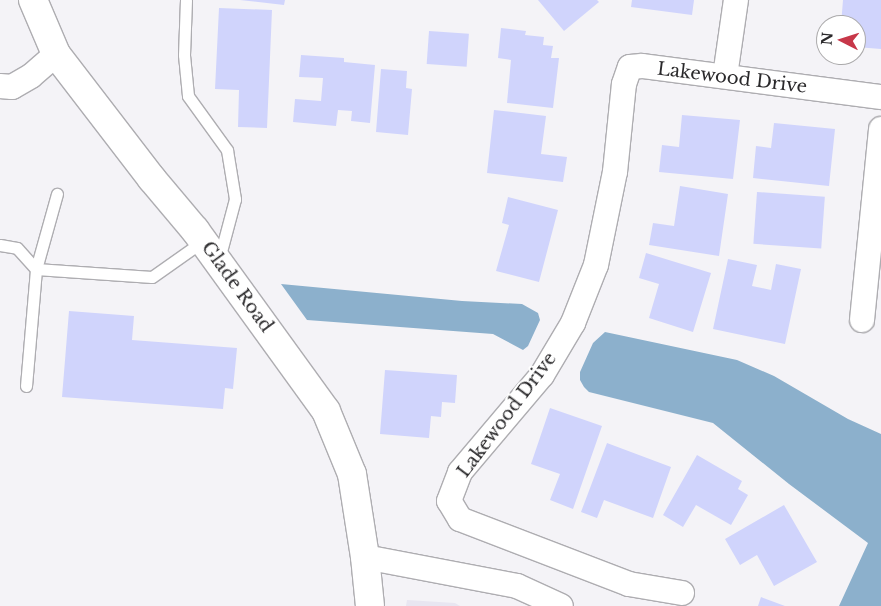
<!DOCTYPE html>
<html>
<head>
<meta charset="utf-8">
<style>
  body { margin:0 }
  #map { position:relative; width:881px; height:606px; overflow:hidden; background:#f4f3f7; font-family:"Libre Baskerville",serif }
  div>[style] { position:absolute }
  .built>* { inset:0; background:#e8e6f1 }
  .water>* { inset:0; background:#8cb0cc }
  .building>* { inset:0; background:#d0d4fc; transform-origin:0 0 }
  .roads { filter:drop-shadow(1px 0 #aeadb1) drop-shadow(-1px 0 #aeadb1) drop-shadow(0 1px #aeadb1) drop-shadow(0 -1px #aeadb1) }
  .service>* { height:11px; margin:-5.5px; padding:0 5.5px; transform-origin:5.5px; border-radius:5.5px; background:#fff }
  .minor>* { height:24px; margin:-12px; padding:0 12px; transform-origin:12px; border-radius:12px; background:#fff }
  .secondary>* { height:28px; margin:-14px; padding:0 14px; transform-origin:14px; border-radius:14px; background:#fff }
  span { translate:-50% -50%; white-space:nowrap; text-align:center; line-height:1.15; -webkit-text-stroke:4px #fff; paint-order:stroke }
  .street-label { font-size:18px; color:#2a292b }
  .north { position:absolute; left:816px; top:15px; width:50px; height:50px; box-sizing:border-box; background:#fff; border:1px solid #aaa9aa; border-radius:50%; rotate:275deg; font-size:14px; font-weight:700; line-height:20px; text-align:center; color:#2a292b }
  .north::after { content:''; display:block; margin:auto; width:18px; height:22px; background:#c73749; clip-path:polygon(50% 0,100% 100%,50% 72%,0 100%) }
</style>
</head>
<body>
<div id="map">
  <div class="built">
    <i style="clip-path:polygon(407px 600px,455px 603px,460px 606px,406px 606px)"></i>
  </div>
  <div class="water">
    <i style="clip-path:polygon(281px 284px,462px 301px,522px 304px,538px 313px,540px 320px,528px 346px,523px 350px,493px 334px,307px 320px)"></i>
    <i style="clip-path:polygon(605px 332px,737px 360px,774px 376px,848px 419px,881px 434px,881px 606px,839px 606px,868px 543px,789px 484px,713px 423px,589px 392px,584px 387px,580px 380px,580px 372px,593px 343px)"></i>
  </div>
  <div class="building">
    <i style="clip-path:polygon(240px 0,285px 0,284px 5px)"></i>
    <i style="clip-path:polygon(538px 0,597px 0,599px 2px,564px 31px)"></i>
    <i style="clip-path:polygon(632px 0,694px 0,692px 15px,631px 7px)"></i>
    <i style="clip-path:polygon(843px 0,881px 0,881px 49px,856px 47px,856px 25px,841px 25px)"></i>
    <i style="clip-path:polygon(219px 8px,272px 10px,267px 128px,238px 127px,239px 90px,215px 89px)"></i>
    <i style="clip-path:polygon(501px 28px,526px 31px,525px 35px,544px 37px,543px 45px,553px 46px,551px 58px,559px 58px,553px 108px,507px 103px,511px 60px,498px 58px)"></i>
    <i style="left:429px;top:31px;width:40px;height:33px;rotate:4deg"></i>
    <i style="clip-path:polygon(301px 55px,344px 58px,344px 62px,375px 65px,370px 123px,351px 121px,352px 111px,338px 110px,336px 126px,293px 122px,295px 99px,321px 101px,323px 78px,299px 77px)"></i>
    <i style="clip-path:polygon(381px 69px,407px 71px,406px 88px,412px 89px,408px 135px,376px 132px)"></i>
    <i style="clip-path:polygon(494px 110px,546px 116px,541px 154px,567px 157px,563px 182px,487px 173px)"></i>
    <i style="clip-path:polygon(682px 115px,740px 120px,733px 179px,659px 172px,662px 145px,679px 147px)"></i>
    <i style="clip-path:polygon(774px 123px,835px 129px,829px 186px,753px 178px,756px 146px,771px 148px)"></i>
    <i style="clip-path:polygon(680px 186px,728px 194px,719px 256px,649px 245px,653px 223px,674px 226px)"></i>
    <i style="left:757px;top:192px;width:68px;height:52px;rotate:4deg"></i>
    <i style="clip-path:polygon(508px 197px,558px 210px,539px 282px,496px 271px,509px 225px,502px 223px)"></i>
    <i style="clip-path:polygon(646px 253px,711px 273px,693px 332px,649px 318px,659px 284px,639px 278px)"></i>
    <i style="clip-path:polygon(728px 259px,757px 265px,752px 286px,771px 290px,776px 264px,801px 269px,785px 344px,713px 329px)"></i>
    <i style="clip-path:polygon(69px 311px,134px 316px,132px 340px,237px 348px,233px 389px,225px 388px,223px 409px,62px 397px)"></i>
    <i style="clip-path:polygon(385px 370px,457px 375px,455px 403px,442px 402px,441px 417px,431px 416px,429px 438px,380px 434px)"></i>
    <i style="clip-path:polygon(550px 408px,602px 426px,573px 509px,550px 500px,560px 474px,531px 464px)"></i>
    <i style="clip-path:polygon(607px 443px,671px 467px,653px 518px,604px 500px,597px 518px,581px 512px)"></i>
    <i style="clip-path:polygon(697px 455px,742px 481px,738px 489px,748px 495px,731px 525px,696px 505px,683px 527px,663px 515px)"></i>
    <i style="clip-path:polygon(784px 505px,817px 562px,774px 586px,757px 555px,740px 565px,725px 539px)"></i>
    <i style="clip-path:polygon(761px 597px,785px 606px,758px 606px)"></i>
  </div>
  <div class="roads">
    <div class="service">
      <i style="left:186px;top:0;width:55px;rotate:92.1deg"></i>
      <i style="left:184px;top:55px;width:41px;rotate:84.4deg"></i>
      <i style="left:188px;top:96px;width:67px;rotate:54.2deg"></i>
      <i style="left:227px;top:150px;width:50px;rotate:80.7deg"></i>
      <i style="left:235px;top:199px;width:62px;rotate:104.9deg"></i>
      <i style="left:0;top:245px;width:17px;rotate:10deg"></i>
      <i style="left:17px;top:248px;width:28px;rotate:48deg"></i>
      <i style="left:36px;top:269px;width:116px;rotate:3.9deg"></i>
      <i style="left:152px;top:277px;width:62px;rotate:-35.2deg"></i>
      <i style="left:26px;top:386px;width:117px;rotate:-85.1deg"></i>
      <i style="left:36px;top:269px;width:78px;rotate:-74.4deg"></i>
    </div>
    <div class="minor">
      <i style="left:725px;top:76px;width:77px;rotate:-81.8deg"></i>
      <i style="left:0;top:86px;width:12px;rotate:5deg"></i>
      <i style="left:12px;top:87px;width:22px;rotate:-30deg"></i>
      <i style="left:31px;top:76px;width:33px;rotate:-41deg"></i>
      <i style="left:862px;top:320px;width:192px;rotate:-84.3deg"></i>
      <i style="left:365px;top:557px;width:155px;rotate:10.8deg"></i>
      <i style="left:517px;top:586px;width:48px;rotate:24.4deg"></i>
      <i style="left:682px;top:593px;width:54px;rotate:-170.4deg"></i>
      <i style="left:629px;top:584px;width:181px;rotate:-159deg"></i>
      <i style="left:460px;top:519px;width:21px;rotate:-121deg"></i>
      <i style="left:449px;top:501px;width:31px;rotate:-69deg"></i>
      <i style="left:460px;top:472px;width:127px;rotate:-49.8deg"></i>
      <i style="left:542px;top:375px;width:61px;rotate:-59.2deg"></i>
      <i style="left:573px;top:323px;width:62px;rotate:-68.4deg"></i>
      <i style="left:596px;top:265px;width:95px;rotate:-78.5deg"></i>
      <i style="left:615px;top:172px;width:88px;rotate:-84.2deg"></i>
      <i style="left:624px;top:84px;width:18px;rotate:-71deg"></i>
      <i style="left:630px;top:67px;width:12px;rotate:-5deg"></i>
      <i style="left:642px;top:66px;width:241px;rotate:7.4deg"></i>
    </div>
    <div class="secondary">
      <i style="left:33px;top:0;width:59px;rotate:66.9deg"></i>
      <i style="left:56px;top:54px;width:158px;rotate:52.5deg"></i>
      <i style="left:152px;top:179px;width:67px;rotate:49.9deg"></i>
      <i style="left:195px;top:230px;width:223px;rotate:54.1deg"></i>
      <i style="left:326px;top:411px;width:68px;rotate:67.6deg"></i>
      <i style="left:352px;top:474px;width:84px;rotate:81.1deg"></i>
      <i style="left:365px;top:557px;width:49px;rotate:84.2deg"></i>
    </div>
  </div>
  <div class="street-label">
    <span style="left:732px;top:78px;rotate:7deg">Lakewood Drive</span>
    <span style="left:237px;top:287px;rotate:54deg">Glade Road</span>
    <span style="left:507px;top:415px;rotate:-53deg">Lakewood Drive</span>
  </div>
  <div class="north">N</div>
</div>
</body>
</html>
